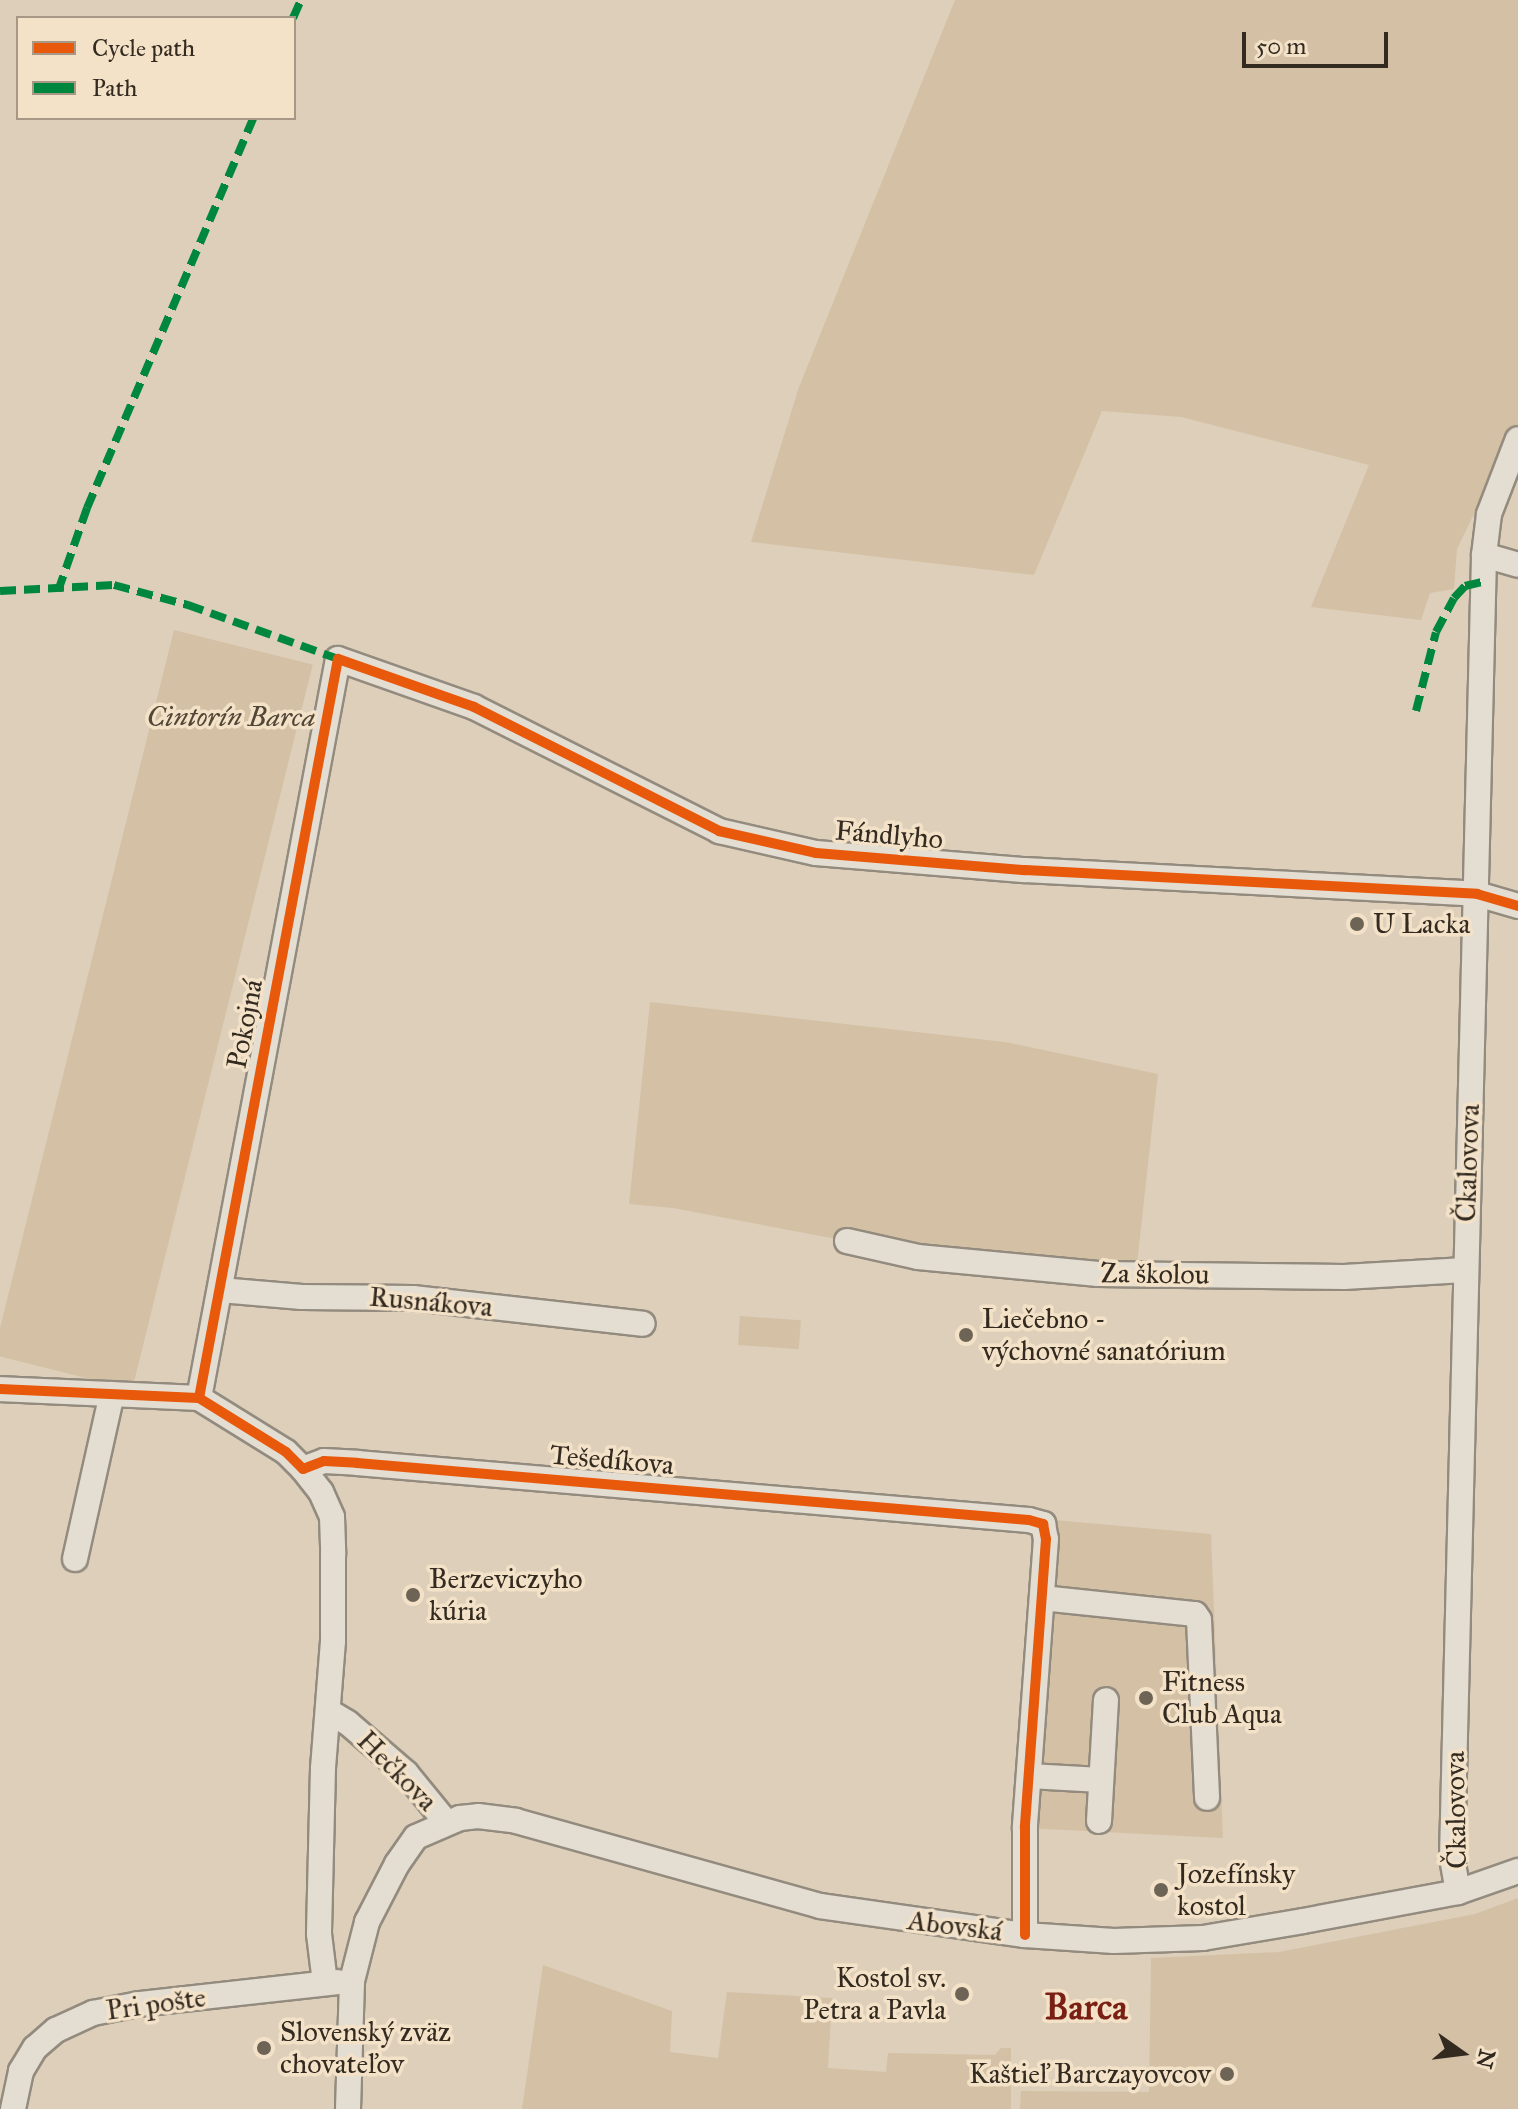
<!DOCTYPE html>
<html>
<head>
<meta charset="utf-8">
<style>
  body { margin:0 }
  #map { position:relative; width:1518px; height:2109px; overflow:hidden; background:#ddcfba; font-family:"IM FELL Great Primer",serif }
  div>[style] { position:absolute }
  .green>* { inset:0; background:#d4c1a5; transform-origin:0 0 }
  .roads { filter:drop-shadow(2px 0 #938b7e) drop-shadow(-2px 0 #938b7e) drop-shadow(0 2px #938b7e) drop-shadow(0 -2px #938b7e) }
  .minor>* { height:24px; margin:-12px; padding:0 12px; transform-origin:12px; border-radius:12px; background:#e4ddd2 }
  .quiet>* { height:8px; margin-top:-4px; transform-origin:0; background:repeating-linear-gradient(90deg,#00873e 0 16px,transparent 0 24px) }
  .cycleway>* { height:10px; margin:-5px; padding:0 5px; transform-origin:5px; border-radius:5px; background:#e8590c }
  .dots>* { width:22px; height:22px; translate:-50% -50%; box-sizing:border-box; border:4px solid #f3e2c8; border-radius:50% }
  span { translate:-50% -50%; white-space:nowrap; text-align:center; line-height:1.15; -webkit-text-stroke:7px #f3e2c8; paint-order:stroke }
  .park-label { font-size:28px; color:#524637; font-style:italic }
  .street-label { font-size:28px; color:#332a20 }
  .poi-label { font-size:28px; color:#332a20 }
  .left { translate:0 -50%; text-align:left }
  .right { translate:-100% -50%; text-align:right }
  .district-label { font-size:36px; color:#7a1f14; font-weight:700 }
  .legend { position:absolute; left:16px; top:16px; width:280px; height:104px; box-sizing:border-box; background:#f3e2c8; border:2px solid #a69885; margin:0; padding:10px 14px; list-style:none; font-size:24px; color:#332a20 }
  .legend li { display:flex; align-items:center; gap:16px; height:40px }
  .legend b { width:40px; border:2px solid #a69885 }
  .north { position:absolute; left:1422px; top:2013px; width:80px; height:80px; -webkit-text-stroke:6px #f3e2c8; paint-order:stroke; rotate:104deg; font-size:22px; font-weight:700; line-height:32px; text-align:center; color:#332a20 }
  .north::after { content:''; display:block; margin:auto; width:28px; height:36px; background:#332a20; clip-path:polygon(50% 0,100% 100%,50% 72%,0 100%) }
  .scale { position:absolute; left:1242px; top:32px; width:146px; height:36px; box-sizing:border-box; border:4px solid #332a20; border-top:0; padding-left:10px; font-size:24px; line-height:28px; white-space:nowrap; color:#332a20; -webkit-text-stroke:6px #f3e2c8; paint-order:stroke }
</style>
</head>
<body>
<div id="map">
  <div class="green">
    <i style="clip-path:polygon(955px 0,1518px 0,1518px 423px,1457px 549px,1454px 589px,1430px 593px,1421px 620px,1311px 607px,1369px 465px,1181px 417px,1102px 411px,1034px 575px,751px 542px,799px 387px)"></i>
    <i style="left:174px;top:630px;width:143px;height:747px;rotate:14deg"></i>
    <i style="clip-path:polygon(650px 1002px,1005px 1042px,1158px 1074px,1136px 1273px,847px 1241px,673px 1208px,629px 1204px)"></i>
    <i style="left:740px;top:1316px;width:61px;height:29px;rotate:4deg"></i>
    <i style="clip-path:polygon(1054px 1520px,1211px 1534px,1223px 1838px,1025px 1828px,1043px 1524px)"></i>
    <i style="clip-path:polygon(1518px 1898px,1518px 2109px,1020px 2109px,1021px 2091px,1149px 2092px,1151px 1958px,1279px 1952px,1475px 1914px)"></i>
    <i style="clip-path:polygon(543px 1965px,672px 2011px,670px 2052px,718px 2058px,727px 1992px,832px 1998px,828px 2068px,886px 2072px,888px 2053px,995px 2055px,1001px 2048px,1011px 2048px,1011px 2109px,522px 2109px)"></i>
  </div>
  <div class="roads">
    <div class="minor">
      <i style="left:1484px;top:555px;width:35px;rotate:16deg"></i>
      <i style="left:847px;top:1241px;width:73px;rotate:12.7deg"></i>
      <i style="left:918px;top:1257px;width:181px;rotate:5.4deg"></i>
      <i style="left:1098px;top:1274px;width:246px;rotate:0.7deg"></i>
      <i style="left:1344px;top:1277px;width:121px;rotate:-3.3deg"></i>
      <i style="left:220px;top:1290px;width:82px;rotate:4.9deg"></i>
      <i style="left:302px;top:1297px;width:111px;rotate:0.5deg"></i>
      <i style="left:413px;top:1298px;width:231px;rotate:6.4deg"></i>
      <i style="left:0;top:1389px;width:199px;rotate:2.6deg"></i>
      <i style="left:199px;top:1398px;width:102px;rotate:31.8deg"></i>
      <i style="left:286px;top:1452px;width:24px;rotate:45deg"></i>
      <i style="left:303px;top:1469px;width:22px;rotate:-21deg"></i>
      <i style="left:324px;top:1461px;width:33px;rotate:3deg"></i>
      <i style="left:357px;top:1463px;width:674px;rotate:4.85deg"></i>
      <i style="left:1029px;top:1520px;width:15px;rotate:16deg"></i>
      <i style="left:1043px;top:1524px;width:15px;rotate:79deg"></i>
      <i style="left:1046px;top:1539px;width:290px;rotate:94.2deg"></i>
      <i style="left:1025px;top:1828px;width:107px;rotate:90deg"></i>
      <i style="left:199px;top:1398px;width:752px;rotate:-79.35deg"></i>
      <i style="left:338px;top:659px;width:144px;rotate:19.4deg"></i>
      <i style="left:474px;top:707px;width:275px;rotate:26.8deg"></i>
      <i style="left:719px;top:831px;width:99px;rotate:12.8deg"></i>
      <i style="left:816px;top:853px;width:210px;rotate:4.7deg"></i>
      <i style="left:1025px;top:870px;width:453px;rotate:3deg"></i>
      <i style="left:1477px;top:894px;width:43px;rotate:16.3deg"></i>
      <i style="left:303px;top:1469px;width:29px;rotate:52deg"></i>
      <i style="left:321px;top:1492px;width:27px;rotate:66deg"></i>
      <i style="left:332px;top:1517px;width:37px;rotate:88deg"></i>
      <i style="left:333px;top:1554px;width:87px;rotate:90deg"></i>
      <i style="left:333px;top:1641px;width:127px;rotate:94.5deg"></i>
      <i style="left:323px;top:1768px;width:166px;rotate:91.4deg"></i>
      <i style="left:319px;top:1934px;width:49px;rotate:83deg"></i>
      <i style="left:75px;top:1559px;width:169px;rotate:-77.4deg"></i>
      <i style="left:1042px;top:1598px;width:154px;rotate:6deg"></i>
      <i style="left:1195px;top:1614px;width:7px;rotate:56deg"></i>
      <i style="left:1199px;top:1620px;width:178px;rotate:87.4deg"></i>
      <i style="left:328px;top:1711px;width:23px;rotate:31deg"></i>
      <i style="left:348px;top:1723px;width:77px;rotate:40.8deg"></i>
      <i style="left:406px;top:1773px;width:63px;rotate:50.8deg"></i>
      <i style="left:1029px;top:1776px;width:72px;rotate:3.2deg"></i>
      <i style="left:1099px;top:1821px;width:121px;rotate:-86.7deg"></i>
      <i style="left:1458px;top:1892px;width:36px;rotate:-100deg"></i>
      <i style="left:1452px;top:1857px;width:1302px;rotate:-88.59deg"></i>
      <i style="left:1484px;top:555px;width:41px;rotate:-83deg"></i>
      <i style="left:1489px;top:514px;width:80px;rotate:-68.9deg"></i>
      <i style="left:13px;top:2109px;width:39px;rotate:-78deg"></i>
      <i style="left:21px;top:2071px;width:27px;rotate:-59deg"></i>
      <i style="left:35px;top:2048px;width:28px;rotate:-41deg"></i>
      <i style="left:56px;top:2030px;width:41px;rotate:-24.7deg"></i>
      <i style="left:93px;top:2013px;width:47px;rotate:-11.1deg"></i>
      <i style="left:139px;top:2004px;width:200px;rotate:-6.3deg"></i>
      <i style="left:348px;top:2109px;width:128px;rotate:-88.2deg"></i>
      <i style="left:352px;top:1981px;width:61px;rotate:-75.7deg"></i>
      <i style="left:367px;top:1922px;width:65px;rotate:-62.7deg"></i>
      <i style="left:397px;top:1864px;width:33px;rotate:-55deg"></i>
      <i style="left:416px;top:1837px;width:48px;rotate:-23.4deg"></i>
      <i style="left:460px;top:1818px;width:18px;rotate:-6deg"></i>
      <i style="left:478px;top:1816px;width:38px;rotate:7deg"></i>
      <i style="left:516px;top:1821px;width:316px;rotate:15.6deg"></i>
      <i style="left:820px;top:1906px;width:207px;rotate:8.1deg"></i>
      <i style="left:1025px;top:1935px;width:89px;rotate:3.9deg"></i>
      <i style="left:1114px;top:1941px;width:89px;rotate:-1.9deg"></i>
      <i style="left:1203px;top:1938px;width:101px;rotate:-9.6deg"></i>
      <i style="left:1303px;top:1921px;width:158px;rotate:-10.6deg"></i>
      <i style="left:1458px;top:1892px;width:64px;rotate:-19.3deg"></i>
    </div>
  </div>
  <div class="quiet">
    <i style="left:293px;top:18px;width:20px;rotate:-66deg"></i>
    <i style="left:0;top:591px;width:114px;rotate:-3deg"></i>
    <i style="left:114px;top:585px;width:77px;rotate:15.1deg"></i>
    <i style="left:188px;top:605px;width:159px;rotate:19.8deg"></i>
    <i style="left:58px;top:591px;width:88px;rotate:-70.7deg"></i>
    <i style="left:87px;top:508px;width:424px;rotate:-66.9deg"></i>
    <i style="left:1416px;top:711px;width:81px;rotate:-75.8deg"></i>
    <i style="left:1436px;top:632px;width:38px;rotate:-62deg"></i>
    <i style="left:1454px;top:598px;width:16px;rotate:-47deg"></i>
    <i style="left:1465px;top:586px;width:18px;rotate:-13deg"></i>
  </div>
  <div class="cycleway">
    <i style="left:0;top:1389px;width:199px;rotate:2.6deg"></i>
    <i style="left:199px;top:1398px;width:102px;rotate:31.8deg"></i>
    <i style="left:286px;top:1452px;width:24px;rotate:45deg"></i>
    <i style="left:303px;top:1469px;width:22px;rotate:-21deg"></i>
    <i style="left:324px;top:1461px;width:33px;rotate:3deg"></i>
    <i style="left:357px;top:1463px;width:674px;rotate:4.85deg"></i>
    <i style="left:1029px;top:1520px;width:15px;rotate:16deg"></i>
    <i style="left:1043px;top:1524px;width:15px;rotate:79deg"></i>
    <i style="left:1046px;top:1539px;width:290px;rotate:94.2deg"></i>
    <i style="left:1025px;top:1828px;width:107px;rotate:90deg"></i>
    <i style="left:199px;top:1398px;width:752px;rotate:-79.35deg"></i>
    <i style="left:338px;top:659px;width:144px;rotate:19.4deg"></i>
    <i style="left:474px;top:707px;width:275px;rotate:26.8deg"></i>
    <i style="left:719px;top:831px;width:99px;rotate:12.8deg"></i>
    <i style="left:816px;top:853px;width:210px;rotate:4.7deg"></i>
    <i style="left:1025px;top:870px;width:453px;rotate:3deg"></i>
    <i style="left:1477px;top:894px;width:43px;rotate:16.3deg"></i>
  </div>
  <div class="dots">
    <i style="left:1357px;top:924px;background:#6e6456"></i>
    <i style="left:966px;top:1335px;background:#6e6456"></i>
    <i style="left:413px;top:1595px;background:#6e6456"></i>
    <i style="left:1146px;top:1698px;background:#6e6456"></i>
    <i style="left:1161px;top:1890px;background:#6e6456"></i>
    <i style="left:962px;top:1994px;background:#6e6456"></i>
    <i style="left:264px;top:2048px;background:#6e6456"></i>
    <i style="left:1227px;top:2074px;background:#6e6456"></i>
  </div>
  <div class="park-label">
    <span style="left:231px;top:717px">Cintorín Barca</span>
  </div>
  <div class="street-label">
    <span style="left:889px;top:835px;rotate:5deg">Fándlyho</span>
    <span style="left:245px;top:1024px;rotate:-79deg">Pokojná</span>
    <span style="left:1468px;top:1163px;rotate:-88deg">Čkalovova</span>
    <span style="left:1155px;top:1274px;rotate:1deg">Za školou</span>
    <span style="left:431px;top:1302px;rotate:5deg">Rusnákova</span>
    <span style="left:612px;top:1460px;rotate:5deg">Tešedíkova</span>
    <span style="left:397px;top:1771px;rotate:45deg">Hečkova</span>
    <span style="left:1456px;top:1810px;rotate:-91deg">Čkalovova</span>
    <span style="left:955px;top:1926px;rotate:7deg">Abovská</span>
    <span style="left:156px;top:2004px;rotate:-8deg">Pri pošte</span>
  </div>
  <div class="poi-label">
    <span class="left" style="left:1373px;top:924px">U Lacka</span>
    <span class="left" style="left:982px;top:1335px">Liečebno -<br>výchovné sanatórium</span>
    <span class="left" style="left:429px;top:1595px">Berzeviczyho<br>kúria</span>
    <span class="left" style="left:1162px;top:1698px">Fitness<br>Club Aqua</span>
    <span class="left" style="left:1177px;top:1890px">Jozefínsky<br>kostol</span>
    <span class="right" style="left:946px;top:1994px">Kostol sv.<br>Petra a Pavla</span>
    <span class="left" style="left:280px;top:2048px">Slovenský zväz<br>chovateľov</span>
    <span class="right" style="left:1211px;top:2074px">Kaštieľ Barczayovcov</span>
  </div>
  <div class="district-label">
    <span style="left:1086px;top:2008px">Barca</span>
  </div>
  <ul class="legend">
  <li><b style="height:10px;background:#e8590c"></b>Cycle path</li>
  <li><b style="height:10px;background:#00873e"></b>Path</li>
  </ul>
  <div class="north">N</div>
  <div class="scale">50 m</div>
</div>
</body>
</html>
